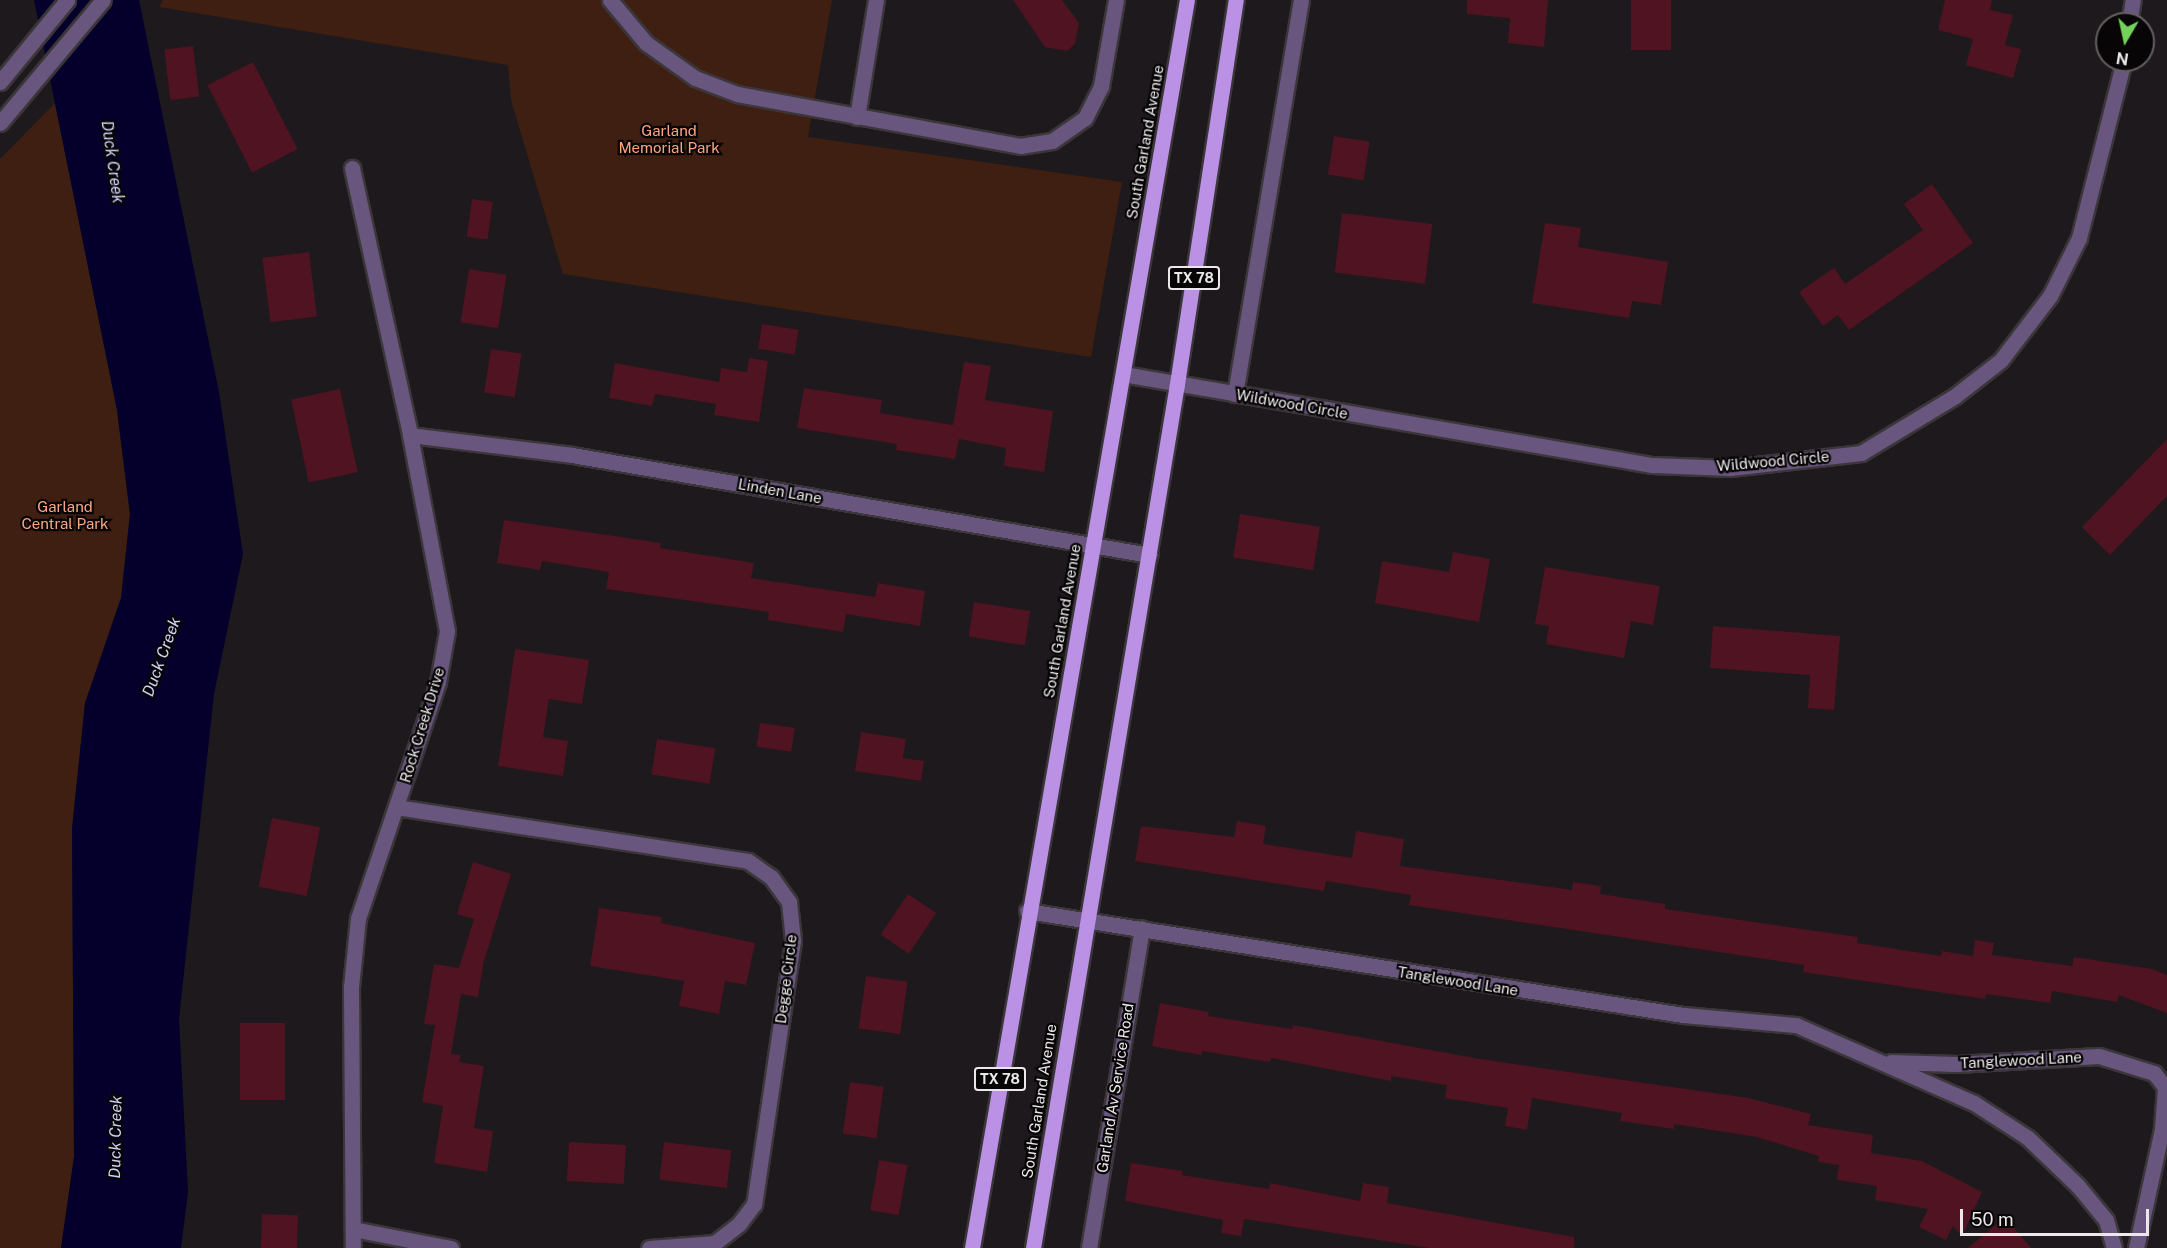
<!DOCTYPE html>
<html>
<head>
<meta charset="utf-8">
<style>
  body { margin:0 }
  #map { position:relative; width:2167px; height:1248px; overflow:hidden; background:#1e191d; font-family:"Public Sans",sans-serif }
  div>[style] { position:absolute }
  .green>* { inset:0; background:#3f1f11 }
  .water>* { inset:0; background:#04002b }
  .building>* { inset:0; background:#4f1321; transform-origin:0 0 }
  .roads { filter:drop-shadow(2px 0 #3b363a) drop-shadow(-2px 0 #3b363a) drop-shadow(0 2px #3b363a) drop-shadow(0 -2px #3b363a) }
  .minor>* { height:15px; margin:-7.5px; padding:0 7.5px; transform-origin:7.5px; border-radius:7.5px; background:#69567e }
  .major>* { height:15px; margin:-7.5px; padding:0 7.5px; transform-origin:7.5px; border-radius:7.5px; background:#ba91e5 }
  span { translate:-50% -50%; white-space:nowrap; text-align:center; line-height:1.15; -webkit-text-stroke:4.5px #070506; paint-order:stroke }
  .shield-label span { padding:2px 4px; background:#070506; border:2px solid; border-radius:4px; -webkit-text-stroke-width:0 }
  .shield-label { font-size:14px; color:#ebe7ea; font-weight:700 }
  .park-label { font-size:15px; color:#ffa480 }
  .street-label { font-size:15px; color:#ebe7ea }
  .water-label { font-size:16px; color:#cad3f4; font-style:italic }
  .north { position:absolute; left:2095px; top:12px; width:60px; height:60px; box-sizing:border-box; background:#070506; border:2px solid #625f61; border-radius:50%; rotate:189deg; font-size:16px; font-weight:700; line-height:24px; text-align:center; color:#ebe7ea }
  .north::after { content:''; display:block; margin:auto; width:21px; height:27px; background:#74d25b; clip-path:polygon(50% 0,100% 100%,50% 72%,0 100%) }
  .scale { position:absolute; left:1960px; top:1209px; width:189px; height:27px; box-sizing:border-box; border:3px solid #ebe7ea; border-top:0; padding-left:8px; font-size:18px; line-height:21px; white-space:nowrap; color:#ebe7ea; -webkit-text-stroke:4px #070506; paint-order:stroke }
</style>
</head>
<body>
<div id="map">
  <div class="green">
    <i style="clip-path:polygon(163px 0,832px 0,808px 137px,1122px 182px,1091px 357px,563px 274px,511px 100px,508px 65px,159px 7px)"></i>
    <i style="clip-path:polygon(55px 103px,117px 410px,130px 514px,121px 598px,85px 703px,72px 829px,74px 1157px,61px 1248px,0 1248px,0 159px)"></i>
  </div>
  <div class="water">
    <i style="clip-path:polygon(34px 0,139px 0,219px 392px,243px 554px,214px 694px,179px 1019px,188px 1192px,181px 1248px,61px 1248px,74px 1157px,72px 829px,85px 703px,121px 598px,130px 514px,117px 410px)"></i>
  </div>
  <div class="building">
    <i style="clip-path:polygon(1013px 0,1062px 0,1079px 23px,1075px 44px,1067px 51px,1045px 47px)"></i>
    <i style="clip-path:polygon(1467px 0,1548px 0,1544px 47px,1508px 43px,1510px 18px,1467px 14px)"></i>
    <i style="left:1631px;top:0;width:40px;height:50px"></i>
    <i style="clip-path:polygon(1945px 0,1992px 0,1990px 10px,2013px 15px,2005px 45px,2021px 49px,2013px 78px,1966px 65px,1973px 39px,1938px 30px)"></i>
    <i style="left:193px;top:46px;width:51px;height:29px;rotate:83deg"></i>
    <i style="left:253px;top:62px;width:98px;height:51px;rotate:63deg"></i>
    <i style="left:1334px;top:136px;width:36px;height:39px;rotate:9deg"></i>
    <i style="clip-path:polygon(1932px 184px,1973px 243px,1849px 330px,1838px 315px,1823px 326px,1799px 292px,1834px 268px,1845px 284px,1923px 230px,1904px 204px)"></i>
    <i style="left:472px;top:199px;width:21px;height:38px;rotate:8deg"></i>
    <i style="left:1342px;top:213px;width:91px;height:60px;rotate:7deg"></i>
    <i style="clip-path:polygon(1545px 223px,1581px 228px,1578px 247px,1668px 262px,1661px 305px,1632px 301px,1629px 318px,1532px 303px)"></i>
    <i style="left:309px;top:252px;width:65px;height:47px;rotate:83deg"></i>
    <i style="left:469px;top:269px;width:38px;height:54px;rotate:9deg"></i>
    <i style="left:762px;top:324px;width:37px;height:25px;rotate:9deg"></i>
    <i style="left:491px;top:349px;width:31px;height:44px;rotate:9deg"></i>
    <i style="clip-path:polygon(749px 358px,768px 361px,759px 422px,714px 415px,716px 404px,655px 394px,652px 406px,609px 398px,615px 363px,719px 382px,721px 368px,747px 372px)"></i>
    <i style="clip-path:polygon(964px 362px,991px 366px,985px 400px,1053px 411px,1044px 472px,1004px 466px,1006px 448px,959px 439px,955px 459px,896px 450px,897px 444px,797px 428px,804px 388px,882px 400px,880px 413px,953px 425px)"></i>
    <i style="left:340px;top:389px;width:85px;height:50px;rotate:78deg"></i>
    <i style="clip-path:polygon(2167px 439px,2167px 496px,2110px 555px,2082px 527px)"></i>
    <i style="left:1240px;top:514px;width:81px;height:44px;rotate:9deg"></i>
    <i style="clip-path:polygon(504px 520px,661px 543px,660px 548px,754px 563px,751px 578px,875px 597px,878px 583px,925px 591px,920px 626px,846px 614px,843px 632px,768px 620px,769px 612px,606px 589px,609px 572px,542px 561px,540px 570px,497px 563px)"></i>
    <i style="clip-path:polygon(1453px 552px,1490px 559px,1479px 622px,1375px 603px,1382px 561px,1449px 572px)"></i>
    <i style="clip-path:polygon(1545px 567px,1660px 586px,1653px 625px,1631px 621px,1624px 658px,1546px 644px,1549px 626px,1535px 624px)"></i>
    <i style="left:974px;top:602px;width:57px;height:35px;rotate:9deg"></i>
    <i style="clip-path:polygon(1713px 626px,1840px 636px,1834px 710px,1808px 708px,1810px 675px,1710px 668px)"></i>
    <i style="clip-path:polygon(515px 649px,589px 660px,582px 704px,549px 699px,543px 737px,568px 741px,563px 776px,498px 766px)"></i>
    <i style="left:760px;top:723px;width:35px;height:24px;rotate:8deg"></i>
    <i style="clip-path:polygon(861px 732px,906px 739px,903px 758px,924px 761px,921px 781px,855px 771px)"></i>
    <i style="left:657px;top:739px;width:59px;height:36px;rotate:9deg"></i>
    <i style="left:272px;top:818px;width:49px;height:70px;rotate:11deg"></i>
    <i style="clip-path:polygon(1237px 821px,1266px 826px,1263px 844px,1352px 858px,1356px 831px,1404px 839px,1400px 866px,1572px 890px,1573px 882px,1601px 886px,1600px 894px,1665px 904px,1665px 909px,1858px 937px,1857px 943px,1941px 956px,1942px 951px,1973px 956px,1975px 940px,1994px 943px,1992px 955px,2072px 966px,2074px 957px,2152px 969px,2167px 975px,2167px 1013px,2119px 995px,2117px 1002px,2052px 991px,2050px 1003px,1986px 994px,1985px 999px,1851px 979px,1803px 972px,1804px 965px,1409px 905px,1411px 895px,1326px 881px,1324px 891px,1135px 861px,1141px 826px,1234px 837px)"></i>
    <i style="clip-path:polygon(473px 862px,511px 874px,484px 961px,478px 997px,461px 994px,451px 1054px,461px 1055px,459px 1062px,484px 1066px,474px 1128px,493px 1131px,487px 1172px,434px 1163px,443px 1106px,422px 1102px,435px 1025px,424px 1024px,434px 964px,459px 968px,474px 919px,457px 914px)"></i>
    <i style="left:908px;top:894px;width:34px;height:49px;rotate:34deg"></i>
    <i style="clip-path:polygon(599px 908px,662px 917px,661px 923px,755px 943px,746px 985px,725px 981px,719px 1014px,679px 1006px,684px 981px,590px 966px)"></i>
    <i style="left:866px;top:976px;width:42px;height:53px;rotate:8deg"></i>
    <i style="clip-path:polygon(1160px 1003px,1209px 1012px,1208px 1016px,1292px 1029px,1293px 1025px,1480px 1059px,1748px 1098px,1811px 1114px,1808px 1125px,1873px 1135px,1871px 1153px,1922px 1161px,1982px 1192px,1962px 1236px,1953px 1226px,1946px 1240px,1919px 1227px,1928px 1209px,1875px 1200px,1877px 1186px,1837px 1180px,1839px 1165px,1818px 1162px,1819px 1156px,1757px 1137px,1674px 1124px,1674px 1129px,1620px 1121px,1622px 1113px,1532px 1098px,1527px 1130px,1505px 1126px,1508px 1108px,1445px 1098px,1447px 1085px,1391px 1076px,1391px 1081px,1271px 1058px,1270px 1062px,1202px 1051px,1201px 1055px,1152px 1046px)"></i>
    <i style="left:285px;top:1023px;width:77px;height:45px;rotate:90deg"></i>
    <i style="left:850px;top:1082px;width:34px;height:52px;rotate:8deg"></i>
    <i style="left:569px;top:1142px;width:57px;height:39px;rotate:3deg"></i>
    <i style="left:664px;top:1142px;width:68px;height:38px;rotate:7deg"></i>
    <i style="left:879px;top:1160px;width:29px;height:51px;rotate:10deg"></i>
    <i style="clip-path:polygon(1131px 1163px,1183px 1171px,1182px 1175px,1269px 1189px,1270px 1183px,1360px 1201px,1363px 1183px,1389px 1187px,1387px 1203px,1574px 1237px,1574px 1248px,1430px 1248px,1244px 1219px,1241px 1236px,1221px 1233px,1223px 1220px,1125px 1201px)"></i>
    <i style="left:262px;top:1214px;width:36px;height:34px;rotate:2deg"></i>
    <i style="clip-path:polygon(2005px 1217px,2031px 1248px,1968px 1248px)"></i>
  </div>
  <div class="roads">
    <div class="minor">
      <i style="left:610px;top:0;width:56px;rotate:50.1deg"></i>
      <i style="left:646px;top:43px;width:60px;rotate:35.5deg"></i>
      <i style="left:695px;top:78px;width:45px;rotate:20.9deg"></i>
      <i style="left:737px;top:94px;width:288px;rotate:10.4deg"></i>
      <i style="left:1020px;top:146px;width:32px;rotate:-9deg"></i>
      <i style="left:1052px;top:141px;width:40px;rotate:-34.9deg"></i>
      <i style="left:1085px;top:118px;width:36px;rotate:-63deg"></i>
      <i style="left:1101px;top:86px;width:87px;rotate:-80.1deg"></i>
      <i style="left:2129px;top:24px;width:24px;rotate:-81deg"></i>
      <i style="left:0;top:82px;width:106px;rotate:-50.7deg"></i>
      <i style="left:857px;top:117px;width:119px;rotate:-80.8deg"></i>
      <i style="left:0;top:123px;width:160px;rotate:-50.1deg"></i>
      <i style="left:352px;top:168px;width:273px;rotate:77.7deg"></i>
      <i style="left:410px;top:435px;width:199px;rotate:79.3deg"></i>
      <i style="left:447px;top:631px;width:52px;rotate:100deg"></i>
      <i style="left:438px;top:682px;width:249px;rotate:108.7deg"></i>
      <i style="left:358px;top:918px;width:69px;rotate:95.8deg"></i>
      <i style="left:351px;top:987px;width:261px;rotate:89.6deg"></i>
      <i style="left:1123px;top:374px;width:537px;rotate:9.76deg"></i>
      <i style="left:1652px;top:465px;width:78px;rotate:2.2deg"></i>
      <i style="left:1730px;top:468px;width:132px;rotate:-6.5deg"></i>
      <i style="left:1861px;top:453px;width:110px;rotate:-31.2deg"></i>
      <i style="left:1955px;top:396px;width:58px;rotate:-38deg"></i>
      <i style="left:2001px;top:360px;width:81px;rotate:-52.6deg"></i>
      <i style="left:2050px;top:296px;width:65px;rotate:-63.4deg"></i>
      <i style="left:2079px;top:238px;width:184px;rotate:-75.8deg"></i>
      <i style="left:1235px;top:394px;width:399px;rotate:-80.5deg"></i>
      <i style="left:410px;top:435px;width:163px;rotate:7deg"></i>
      <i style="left:572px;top:455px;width:586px;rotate:9.83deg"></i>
      <i style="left:396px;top:807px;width:356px;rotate:8.7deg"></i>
      <i style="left:748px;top:861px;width:28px;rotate:35deg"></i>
      <i style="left:771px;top:877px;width:31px;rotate:54deg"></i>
      <i style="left:789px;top:902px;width:39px;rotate:84deg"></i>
      <i style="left:793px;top:941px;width:266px;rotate:98.4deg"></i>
      <i style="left:754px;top:1204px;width:25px;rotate:127deg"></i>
      <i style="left:739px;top:1224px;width:31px;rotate:142deg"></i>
      <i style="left:715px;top:1243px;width:66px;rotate:175.7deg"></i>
      <i style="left:1027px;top:911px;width:664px;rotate:9.01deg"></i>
      <i style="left:1683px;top:1015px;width:113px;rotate:5.1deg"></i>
      <i style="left:1796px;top:1025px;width:194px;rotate:23.7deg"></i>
      <i style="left:1974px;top:1103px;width:64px;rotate:32.9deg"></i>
      <i style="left:2028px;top:1138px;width:69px;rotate:43.8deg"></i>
      <i style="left:2078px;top:1186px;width:44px;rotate:50.5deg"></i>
      <i style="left:2106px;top:1220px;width:29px;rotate:74deg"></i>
      <i style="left:1891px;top:1062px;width:65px;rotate:1.8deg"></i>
      <i style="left:1956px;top:1064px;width:143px;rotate:-3.2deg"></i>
      <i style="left:2099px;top:1056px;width:58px;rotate:17.2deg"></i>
      <i style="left:2154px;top:1073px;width:18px;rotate:52deg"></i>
      <i style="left:2165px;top:1087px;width:42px;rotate:94.1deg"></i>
      <i style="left:2162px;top:1129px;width:122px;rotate:102.3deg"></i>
      <i style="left:353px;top:1229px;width:100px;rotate:11deg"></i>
      <i style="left:1089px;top:1248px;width:324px;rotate:-80.6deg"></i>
    </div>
    <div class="major">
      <i style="left:972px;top:1248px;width:1266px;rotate:-80.23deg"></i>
      <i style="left:1033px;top:1248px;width:876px;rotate:-80.54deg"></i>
      <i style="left:1177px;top:384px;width:389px;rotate:-81.3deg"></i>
    </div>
  </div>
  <div class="shield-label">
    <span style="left:1194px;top:278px">TX 78</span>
    <span style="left:1000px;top:1079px">TX 78</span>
  </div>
  <div class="park-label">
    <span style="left:669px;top:139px">Garland<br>Memorial Park</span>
    <span style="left:65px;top:515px">Garland<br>Central Park</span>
  </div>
  <div class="street-label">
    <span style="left:1145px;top:142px;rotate:-80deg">South Garland Avenue</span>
    <span style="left:1292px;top:404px;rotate:10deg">Wildwood Circle</span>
    <span style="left:1773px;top:461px;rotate:-5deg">Wildwood Circle</span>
    <span style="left:780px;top:491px;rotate:10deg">Linden Lane</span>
    <span style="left:1062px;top:621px;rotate:-80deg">South Garland Avenue</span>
    <span style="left:422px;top:725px;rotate:-73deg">Rock Creek Drive</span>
    <span style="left:786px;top:979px;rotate:-83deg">Degge Circle</span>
    <span style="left:1458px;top:981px;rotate:9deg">Tanglewood Lane</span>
    <span style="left:2021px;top:1060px;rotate:-3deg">Tanglewood Lane</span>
    <span style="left:1115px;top:1088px;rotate:-81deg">Garland Av Service Road</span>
    <span style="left:1039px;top:1101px;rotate:-81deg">South Garland Avenue</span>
  </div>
  <div class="water-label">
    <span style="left:112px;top:162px;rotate:82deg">Duck Creek</span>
    <span style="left:162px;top:657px;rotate:-70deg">Duck Creek</span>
    <span style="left:116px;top:1137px;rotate:-89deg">Duck Creek</span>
  </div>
  <div class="north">N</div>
  <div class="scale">50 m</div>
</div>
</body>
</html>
